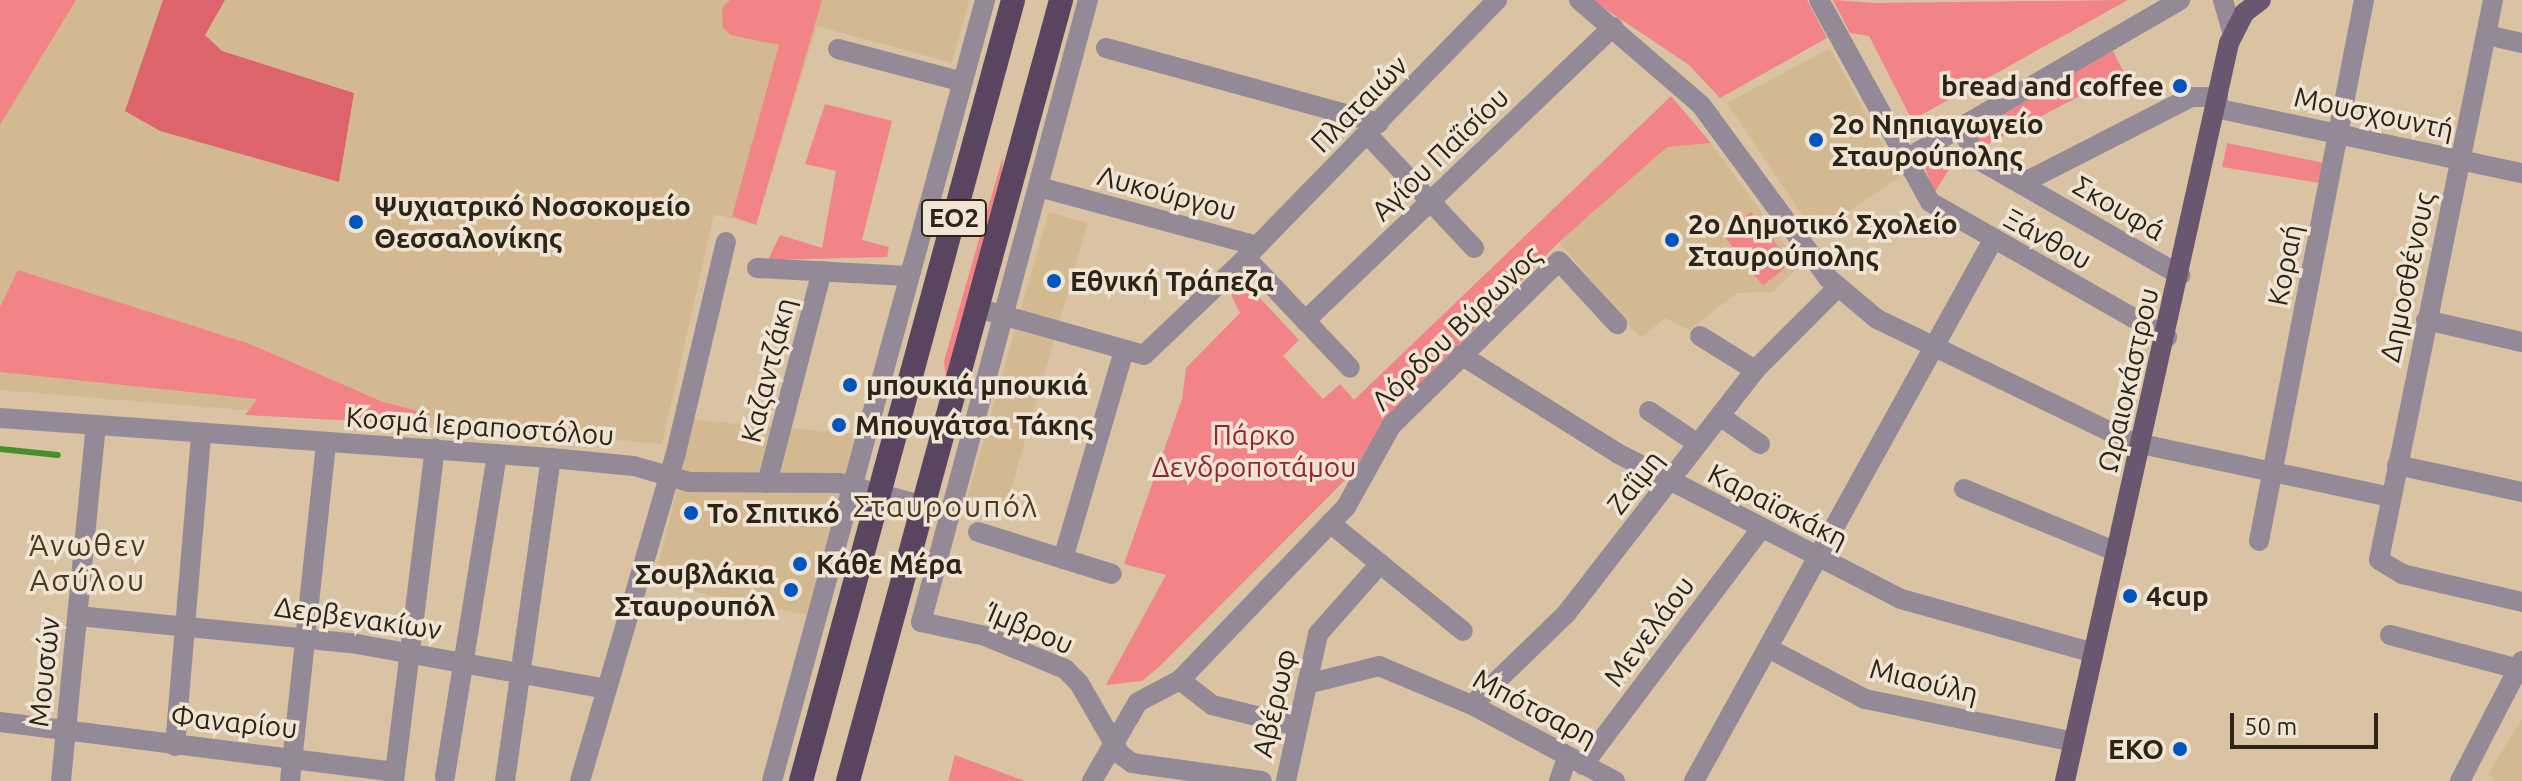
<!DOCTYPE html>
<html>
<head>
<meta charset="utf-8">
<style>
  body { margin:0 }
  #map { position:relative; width:2522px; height:781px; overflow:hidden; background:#d9c3a2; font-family:Ubuntu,sans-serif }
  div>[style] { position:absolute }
  .built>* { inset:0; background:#d3b991; transform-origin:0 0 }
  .green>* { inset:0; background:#f28488; transform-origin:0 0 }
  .forest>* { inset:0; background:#dd646c }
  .stream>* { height:6px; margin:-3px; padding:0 3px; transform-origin:3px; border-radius:3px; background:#478f2c }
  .minor>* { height:20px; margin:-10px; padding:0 10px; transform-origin:10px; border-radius:10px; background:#948a97 }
  .major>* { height:20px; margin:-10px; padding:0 10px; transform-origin:10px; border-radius:10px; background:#69576f }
  .highway>* { height:24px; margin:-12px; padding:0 12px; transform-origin:12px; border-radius:12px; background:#5a4560 }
  .dots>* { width:22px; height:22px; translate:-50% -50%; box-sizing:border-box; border:4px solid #f0e5d4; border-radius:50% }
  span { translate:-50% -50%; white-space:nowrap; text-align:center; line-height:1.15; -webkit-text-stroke:7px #f0e5d4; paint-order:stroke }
  .shield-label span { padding:2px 6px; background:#f0e5d4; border:2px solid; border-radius:6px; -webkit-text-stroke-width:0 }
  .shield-label { font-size:26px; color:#2c2417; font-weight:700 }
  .poi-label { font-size:28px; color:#2c2417; font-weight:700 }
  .right { translate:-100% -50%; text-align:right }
  .left { translate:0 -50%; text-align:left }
  .street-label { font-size:28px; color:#2c2417 }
  .park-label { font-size:28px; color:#942634 }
  .neighbourhood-label { font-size:30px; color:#4c3a1d; letter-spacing:2px }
  .scale { position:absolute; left:2230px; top:713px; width:148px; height:36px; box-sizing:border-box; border:4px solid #2c2417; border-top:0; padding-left:10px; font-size:24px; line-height:28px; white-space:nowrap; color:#2c2417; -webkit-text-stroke:6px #f0e5d4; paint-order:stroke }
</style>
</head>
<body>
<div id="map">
  <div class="built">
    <i style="clip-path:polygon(0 0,969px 0,952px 63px,817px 26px,756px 225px,714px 214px,662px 444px,0 390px)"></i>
    <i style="clip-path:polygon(1830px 48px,1900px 177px,1815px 234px,1727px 103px)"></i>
    <i style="clip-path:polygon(1711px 143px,1800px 266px,1773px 292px,1737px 293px,1689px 330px,1665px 318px,1640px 338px,1559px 242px,1667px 147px)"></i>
    <i style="left:1049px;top:212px;width:40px;height:304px;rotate:16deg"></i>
    <i style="clip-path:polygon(694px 420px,859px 434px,807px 615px,654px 583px)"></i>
    <i style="clip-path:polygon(2522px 719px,2522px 781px,2496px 781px,2488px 774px)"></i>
  </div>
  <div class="green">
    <i style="clip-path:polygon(0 0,76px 0,0 125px)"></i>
    <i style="clip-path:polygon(730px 0,822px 0,756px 225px,732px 216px,779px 45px,731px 35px,723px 28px,722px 8px)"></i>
    <i style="clip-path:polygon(1592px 0,1807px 0,1827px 38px,1720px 98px,1689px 65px)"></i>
    <i style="clip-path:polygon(1833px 0,1876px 3px,2128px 0,1912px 120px,1869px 36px,1850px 33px)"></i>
    <i style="clip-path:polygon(2111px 47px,2124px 73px,1982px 147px,1971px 125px)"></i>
    <i style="clip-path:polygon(1671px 96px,1711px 143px,1667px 147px,1559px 242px,1384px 421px,1355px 470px,1159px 667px,1142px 681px,1106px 685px,1166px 575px,1124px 564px,1182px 399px,1186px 368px,1240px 313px,1231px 295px,1245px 282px,1299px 340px,1283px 356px,1323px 399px,1340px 384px,1354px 400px)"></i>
    <i style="clip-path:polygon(825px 104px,892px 121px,862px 240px,889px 247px,887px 257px,768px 260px,780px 235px,822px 248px,836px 171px,805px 164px)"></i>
    <i style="clip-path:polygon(2227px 143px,2324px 163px,2320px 183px,2222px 167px)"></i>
    <i style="clip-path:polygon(1934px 148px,1956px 159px,1934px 193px,1922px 159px)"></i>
    <i style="clip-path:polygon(1003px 156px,1002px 181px,954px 364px,946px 377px,944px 361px)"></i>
    <i style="left:1751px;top:212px;width:65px;height:36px;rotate:52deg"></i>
    <i style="clip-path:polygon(18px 270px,250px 344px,383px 402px,429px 414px,413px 424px,245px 415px,257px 399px,0 372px,0 307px)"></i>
    <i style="clip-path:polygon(955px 755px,1025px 781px,948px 781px)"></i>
  </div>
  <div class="forest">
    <i style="clip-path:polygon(163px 0,225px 0,205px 35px,222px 51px,354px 93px,339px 182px,160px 131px,125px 111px)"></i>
  </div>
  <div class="stream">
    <i style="left:0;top:449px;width:58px;rotate:5.9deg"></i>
  </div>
  <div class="minor">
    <i style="left:1088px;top:0;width:644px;rotate:105.03deg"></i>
    <i style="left:921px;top:622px;width:66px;rotate:12.3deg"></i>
    <i style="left:985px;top:636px;width:87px;rotate:22.4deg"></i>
    <i style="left:1065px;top:669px;width:20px;rotate:45deg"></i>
    <i style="left:1079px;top:683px;width:82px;rotate:60deg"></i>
    <i style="left:1120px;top:754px;width:15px;rotate:37deg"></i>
    <i style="left:1132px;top:763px;width:131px;rotate:7.9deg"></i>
    <i style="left:1579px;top:0;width:161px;rotate:40.7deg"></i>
    <i style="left:1701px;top:105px;width:215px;rotate:53.7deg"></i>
    <i style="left:1828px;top:278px;width:64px;rotate:39.9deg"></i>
    <i style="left:1877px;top:319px;width:283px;rotate:25.8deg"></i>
    <i style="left:2132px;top:442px;width:265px;rotate:12deg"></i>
    <i style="left:1819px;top:0;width:230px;rotate:61.2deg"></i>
    <i style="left:1930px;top:202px;width:273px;rotate:29.7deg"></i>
    <i style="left:2223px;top:0;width:33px;rotate:74deg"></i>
    <i style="left:2493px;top:0;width:571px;rotate:101.51deg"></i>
    <i style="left:2379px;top:560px;width:27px;rotate:31deg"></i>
    <i style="left:2402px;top:574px;width:123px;rotate:13.1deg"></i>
    <i style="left:2487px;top:35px;width:36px;rotate:13deg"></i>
    <i style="left:1106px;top:48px;width:283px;rotate:15.4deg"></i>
    <i style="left:838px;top:49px;width:129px;rotate:14.8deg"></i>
    <i style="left:2215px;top:108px;width:314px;rotate:12deg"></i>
    <i style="left:1961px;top:129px;width:36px;rotate:60deg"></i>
    <i style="left:1979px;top:160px;width:232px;rotate:29.8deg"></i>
    <i style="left:1368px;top:135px;width:155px;rotate:46.8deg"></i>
    <i style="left:1911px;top:169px;width:18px;rotate:-68deg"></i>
    <i style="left:1918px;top:152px;width:303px;rotate:-30.1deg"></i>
    <i style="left:2021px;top:184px;width:191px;rotate:-27.1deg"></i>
    <i style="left:2191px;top:97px;width:27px"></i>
    <i style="left:1039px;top:187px;width:226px;rotate:15.1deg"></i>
    <i style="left:1257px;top:246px;width:16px;rotate:133deg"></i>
    <i style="left:1246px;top:258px;width:151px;rotate:46.6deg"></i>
    <i style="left:1257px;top:246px;width:344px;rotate:-45.7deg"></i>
    <i style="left:757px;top:268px;width:152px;rotate:3deg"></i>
    <i style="left:977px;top:308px;width:173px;rotate:15.7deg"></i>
    <i style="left:1144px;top:355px;width:141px;rotate:-43.6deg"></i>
    <i style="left:2426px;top:320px;width:98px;rotate:12.9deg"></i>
    <i style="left:1305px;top:321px;width:426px;rotate:-43.7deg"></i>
    <i style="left:1700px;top:336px;width:65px;rotate:31.7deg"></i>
    <i style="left:1461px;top:355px;width:184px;rotate:32.1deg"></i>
    <i style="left:1617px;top:453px;width:319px;rotate:27.2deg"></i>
    <i style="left:1901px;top:599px;width:200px;rotate:15.6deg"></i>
    <i style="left:1649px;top:411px;width:59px;rotate:34deg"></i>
    <i style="left:1720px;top:416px;width:49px;rotate:35deg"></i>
    <i style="left:0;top:418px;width:552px;rotate:4.15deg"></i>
    <i style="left:551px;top:458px;width:83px;rotate:5.5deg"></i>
    <i style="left:634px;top:466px;width:57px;rotate:16.2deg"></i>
    <i style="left:689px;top:482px;width:150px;rotate:0.4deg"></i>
    <i style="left:839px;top:483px;width:115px;rotate:15.1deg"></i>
    <i style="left:2397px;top:465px;width:128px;rotate:12.2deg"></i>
    <i style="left:767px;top:483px;width:219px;rotate:-75.5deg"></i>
    <i style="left:1964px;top:489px;width:165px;rotate:22.4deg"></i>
    <i style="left:1330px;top:523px;width:171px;rotate:39.1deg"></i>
    <i style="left:978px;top:532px;width:140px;rotate:17.4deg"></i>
    <i style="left:2259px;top:541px;width:551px;rotate:-79.02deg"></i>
    <i style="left:1063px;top:559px;width:218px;rotate:-73.7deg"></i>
    <i style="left:78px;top:616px;width:280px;rotate:5.7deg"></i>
    <i style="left:357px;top:644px;width:253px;rotate:10.2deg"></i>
    <i style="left:2390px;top:635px;width:133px;rotate:14.8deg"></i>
    <i style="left:1770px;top:649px;width:107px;rotate:27.8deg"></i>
    <i style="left:1865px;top:699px;width:213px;rotate:11.6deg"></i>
    <i style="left:1180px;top:680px;width:41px;rotate:38deg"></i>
    <i style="left:1212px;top:705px;width:88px;rotate:13.9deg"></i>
    <i style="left:1307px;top:684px;width:74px;rotate:-14deg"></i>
    <i style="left:1379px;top:666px;width:101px;rotate:22.8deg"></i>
    <i style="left:1472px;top:705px;width:162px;rotate:28deg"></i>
    <i style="left:1472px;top:705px;width:131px;rotate:-44.1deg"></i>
    <i style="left:1566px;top:614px;width:309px;rotate:-52.2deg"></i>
    <i style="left:1755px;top:370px;width:116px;rotate:-45deg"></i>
    <i style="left:0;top:722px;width:398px;rotate:7.2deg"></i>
    <i style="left:175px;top:746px;width:313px;rotate:-85.2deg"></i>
    <i style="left:1583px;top:765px;width:294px;rotate:-53deg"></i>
    <i style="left:445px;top:776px;width:326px;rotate:-80.8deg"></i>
    <i style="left:61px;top:781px;width:358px;rotate:-84.4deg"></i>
    <i style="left:290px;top:781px;width:341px;rotate:-83.9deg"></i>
    <i style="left:394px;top:781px;width:335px;rotate:-83deg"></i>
    <i style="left:505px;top:781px;width:326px;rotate:-81.9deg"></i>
    <i style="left:580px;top:781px;width:338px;rotate:-73.7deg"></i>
    <i style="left:675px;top:457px;width:221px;rotate:-76.7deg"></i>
    <i style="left:772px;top:781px;width:810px;rotate:-74.74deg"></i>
    <i style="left:1092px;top:781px;width:91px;rotate:-59.8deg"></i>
    <i style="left:1138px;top:702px;width:47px;rotate:-27.6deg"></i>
    <i style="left:1180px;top:680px;width:240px;rotate:-46.2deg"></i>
    <i style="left:1346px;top:507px;width:93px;rotate:-60.9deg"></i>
    <i style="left:1391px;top:426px;width:235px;rotate:-44.5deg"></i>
    <i style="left:1559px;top:261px;width:86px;rotate:47.4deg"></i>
    <i style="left:1286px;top:781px;width:150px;rotate:-77.7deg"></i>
    <i style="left:1318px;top:634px;width:94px;rotate:-48.5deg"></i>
    <i style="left:1559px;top:781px;width:24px;rotate:-71deg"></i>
    <i style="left:1694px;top:781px;width:618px;rotate:-61.07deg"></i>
    <i style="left:2460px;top:781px;width:135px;rotate:-62.7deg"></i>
  </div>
  <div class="major">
    <i style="left:2065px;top:781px;width:756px;rotate:-77.47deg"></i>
    <i style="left:2229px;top:43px;width:34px;rotate:-63deg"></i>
    <i style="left:2244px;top:13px;width:21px;rotate:-37deg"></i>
  </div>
  <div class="highway">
    <i style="left:801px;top:781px;width:809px;rotate:-74.81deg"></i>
    <i style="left:848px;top:781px;width:810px;rotate:-74.74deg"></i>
  </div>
  <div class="dots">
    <i style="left:2180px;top:86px;background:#0055be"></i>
    <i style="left:1816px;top:140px;background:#0055be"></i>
    <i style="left:356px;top:222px;background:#0055be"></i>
    <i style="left:1672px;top:240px;background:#0055be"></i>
    <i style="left:1054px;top:281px;background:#0055be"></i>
    <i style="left:850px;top:385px;background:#0055be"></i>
    <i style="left:839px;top:425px;background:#0055be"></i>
    <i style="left:691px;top:513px;background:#0055be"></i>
    <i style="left:800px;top:564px;background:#0055be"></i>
    <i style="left:791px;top:590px;background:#0055be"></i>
    <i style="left:2130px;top:596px;background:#0055be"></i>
    <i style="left:2180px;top:749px;background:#0055be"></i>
  </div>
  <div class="shield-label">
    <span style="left:954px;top:218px">ΕΟ2</span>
  </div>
  <div class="poi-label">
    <span class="right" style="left:2164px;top:86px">bread and coffee</span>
    <span class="left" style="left:1832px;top:140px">2ο Νηπιαγωγείο<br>Σταυρούπολης</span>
    <span class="left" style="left:374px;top:222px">Ψυχιατρικό Νοσοκομείο<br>Θεσσαλονίκης</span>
    <span class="left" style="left:1688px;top:240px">2ο Δημοτικό Σχολείο<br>Σταυρούπολης</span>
    <span class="left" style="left:1070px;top:281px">Εθνική Τράπεζα</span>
    <span class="left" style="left:866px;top:385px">μπουκιά μπουκιά</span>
    <span class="left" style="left:855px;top:425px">Μπουγάτσα Τάκης</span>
    <span class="left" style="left:707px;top:513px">Το Σπιτικό</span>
    <span class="left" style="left:816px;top:564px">Κάθε Μέρα</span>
    <span class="right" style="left:775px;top:590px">Σουβλάκια<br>Σταυρουπόλ</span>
    <span class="left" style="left:2146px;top:596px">4cup</span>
    <span class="right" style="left:2164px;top:749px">EKO</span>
  </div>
  <div class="street-label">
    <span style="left:1359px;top:104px;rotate:-45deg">Πλαταιών</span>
    <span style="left:2374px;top:113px;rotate:12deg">Μουσχουντή</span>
    <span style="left:1440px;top:154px;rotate:-44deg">Αγίου Παΐσίου</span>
    <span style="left:1167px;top:193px;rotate:15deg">Λυκούργου</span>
    <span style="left:2119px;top:208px;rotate:30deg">Σκουφά</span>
    <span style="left:2048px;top:239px;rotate:29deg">Ξάνθου</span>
    <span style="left:2285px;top:265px;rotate:-79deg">Κοραή</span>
    <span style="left:2407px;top:277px;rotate:-78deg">Δημοσθένους</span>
    <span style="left:1456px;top:328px;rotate:-44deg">Λόρδου Βύρωνος</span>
    <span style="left:768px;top:370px;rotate:-76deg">Καζαντζάκη</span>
    <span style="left:2128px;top:380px;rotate:-77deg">Ωραιοκάστρου</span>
    <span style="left:480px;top:426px;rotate:4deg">Κοσμά Ιεραποστόλου</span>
    <span style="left:1635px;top:482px;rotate:-52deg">Ζαΐμη</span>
    <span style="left:1778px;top:506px;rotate:27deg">Καραϊσκάκη</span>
    <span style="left:358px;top:618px;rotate:8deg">Δερβενακίων</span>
    <span style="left:1030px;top:628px;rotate:23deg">Ίμβρου</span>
    <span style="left:1649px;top:631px;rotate:-53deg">Μενελάου</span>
    <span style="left:44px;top:672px;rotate:-84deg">Μουσών</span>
    <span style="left:1924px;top:681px;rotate:14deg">Μιαούλη</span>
    <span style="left:1274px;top:703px;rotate:-77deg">Αβέρωφ</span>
    <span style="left:1535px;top:708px;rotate:28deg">Μπότσαρη</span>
    <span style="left:234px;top:722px;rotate:6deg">Φαναρίου</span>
  </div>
  <div class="park-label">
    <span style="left:1254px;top:451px">Πάρκο<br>Δενδροποτάμου</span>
  </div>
  <div class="neighbourhood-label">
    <span style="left:946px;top:506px">Σταυρουπόλ</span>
    <span style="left:88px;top:562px">Άνωθεν<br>Ασύλου</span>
  </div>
  <div class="scale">50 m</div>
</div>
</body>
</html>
